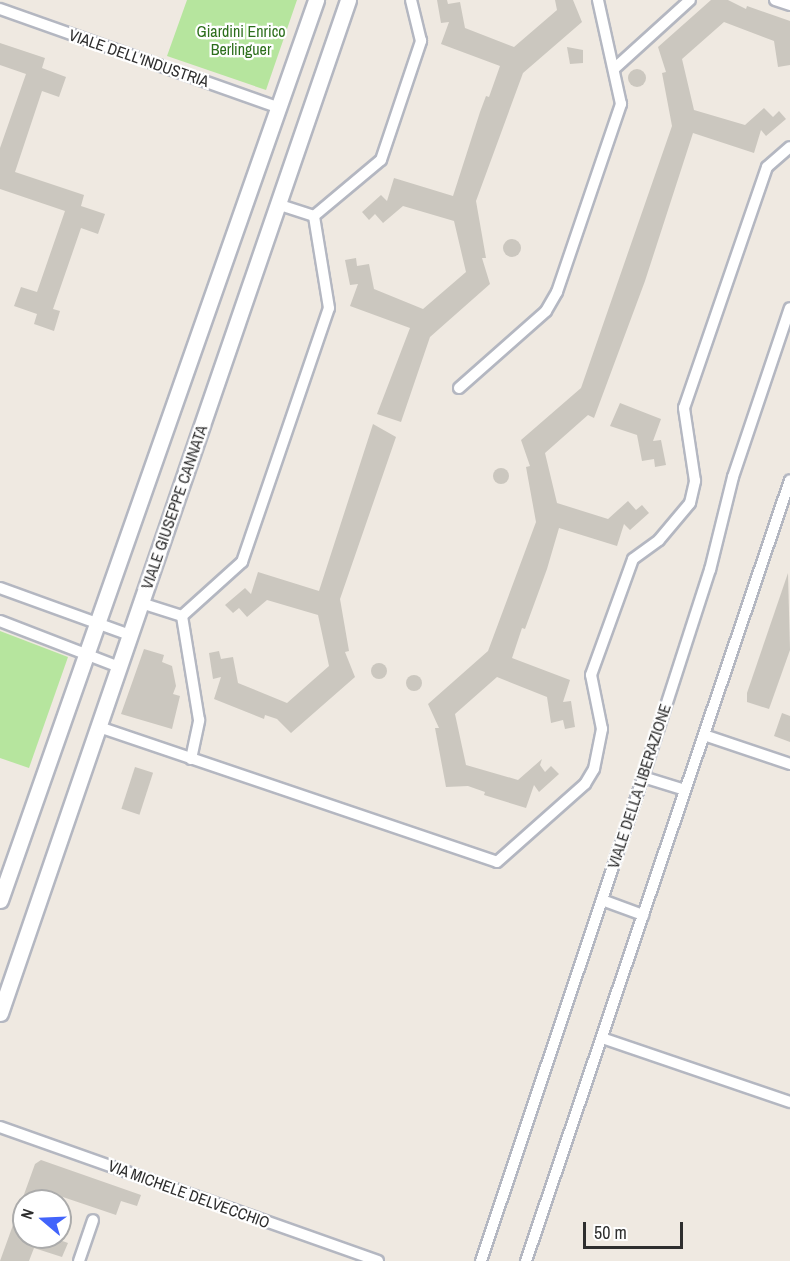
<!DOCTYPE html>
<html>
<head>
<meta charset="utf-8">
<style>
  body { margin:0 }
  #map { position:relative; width:790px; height:1261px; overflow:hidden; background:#efe9e1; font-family:"Archivo Narrow",sans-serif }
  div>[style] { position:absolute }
  .green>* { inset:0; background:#b6e59e }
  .building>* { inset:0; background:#cbc7bf; transform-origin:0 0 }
  .round { border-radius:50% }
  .roads { filter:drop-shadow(2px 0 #b4b7c1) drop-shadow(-2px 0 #b4b7c1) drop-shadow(0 2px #b4b7c1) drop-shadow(0 -2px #b4b7c1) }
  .street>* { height:10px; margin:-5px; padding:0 5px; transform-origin:5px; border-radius:5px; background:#fff }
  .secondary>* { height:15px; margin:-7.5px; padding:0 7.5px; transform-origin:7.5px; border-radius:7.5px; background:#fff }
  span { translate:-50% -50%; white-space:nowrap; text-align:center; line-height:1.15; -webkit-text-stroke:4.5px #fff; paint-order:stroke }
  .park-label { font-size:16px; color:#2c6e1b }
  .street-label { font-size:16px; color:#2e2e2e }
  .north { position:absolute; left:12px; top:1189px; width:60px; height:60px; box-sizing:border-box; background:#fff; border:2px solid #ababab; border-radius:50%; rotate:289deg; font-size:16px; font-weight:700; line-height:24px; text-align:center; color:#2e2e2e }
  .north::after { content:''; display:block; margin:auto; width:21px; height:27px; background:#4264fb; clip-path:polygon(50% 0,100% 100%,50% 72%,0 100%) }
  .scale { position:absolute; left:583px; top:1222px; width:100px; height:27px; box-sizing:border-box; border:3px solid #2e2e2e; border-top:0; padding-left:8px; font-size:18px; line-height:21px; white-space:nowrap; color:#2e2e2e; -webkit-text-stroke:4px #fff; paint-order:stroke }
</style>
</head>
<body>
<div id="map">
  <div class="green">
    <i style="clip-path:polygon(187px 0,297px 0,266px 90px,167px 56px)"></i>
    <i style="clip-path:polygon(0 631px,68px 657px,29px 768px,0 758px)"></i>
  </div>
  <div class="building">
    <i style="clip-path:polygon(437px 0,447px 0,448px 4px,460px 2px,465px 28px,514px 47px,557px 10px,555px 0,573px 0,582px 22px,523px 73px,476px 201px,486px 258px,482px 258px,490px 284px,430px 337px,401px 422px,377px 414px,410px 328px,350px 306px,358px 284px,350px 285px,345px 260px,356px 258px,357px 266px,369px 264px,374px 289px,423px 309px,466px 272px,454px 221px,403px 206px,383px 223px,375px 214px,369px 220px,362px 212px,381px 195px,387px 201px,394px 178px,453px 196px,480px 112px,486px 96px,489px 97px,500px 66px,441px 44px,449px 22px,441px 23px)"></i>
    <i style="clip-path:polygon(711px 0,728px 0,746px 9px,747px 6px,790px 21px,790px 65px,778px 67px,774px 41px,724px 22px,682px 59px,694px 110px,745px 125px,764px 108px,773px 117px,779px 111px,786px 119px,766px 136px,761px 130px,754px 153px,693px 133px,645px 281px,594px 418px,588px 415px,545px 453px,557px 503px,608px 519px,628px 501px,636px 510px,642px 505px,649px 513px,630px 530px,624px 524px,617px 546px,559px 528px,547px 569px,525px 629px,522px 628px,512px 658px,570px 680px,563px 702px,571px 701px,575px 727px,565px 729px,563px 720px,551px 723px,547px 697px,497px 677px,455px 714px,466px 765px,518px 780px,542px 759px,540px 765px,545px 772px,551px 766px,559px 774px,539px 792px,534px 785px,526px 808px,484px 795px,485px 792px,468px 786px,446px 787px,435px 728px,439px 728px,428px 704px,488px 651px,536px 522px,526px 467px,530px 466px,521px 440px,581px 388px,672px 126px,662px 73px,666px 72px,658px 47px)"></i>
    <i style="clip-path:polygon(0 43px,45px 58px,42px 68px,66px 77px,59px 97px,42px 91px,15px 172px,84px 195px,81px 206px,105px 214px,98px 234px,81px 228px,53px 309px,60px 311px,54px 331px,34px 324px,37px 314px,14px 306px,21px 287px,37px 292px,65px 211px,0 189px,0 148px,26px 74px,0 65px)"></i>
    <i style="clip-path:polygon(567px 47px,583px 50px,583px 63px,570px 64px)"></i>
    <i class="round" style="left:628px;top:69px;width:18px;height:18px"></i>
    <i class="round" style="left:503px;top:239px;width:18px;height:18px"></i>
    <i style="clip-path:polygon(620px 403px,661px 419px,653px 441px,661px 440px,666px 465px,655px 467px,654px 459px,642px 461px,637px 435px,610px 426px)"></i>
    <i style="clip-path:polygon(373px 424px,396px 437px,340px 599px,349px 651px,345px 652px,355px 677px,291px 733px,277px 719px,265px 715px,264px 719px,214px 699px,221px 677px,213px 679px,209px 653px,219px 651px,221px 659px,233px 657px,238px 683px,287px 703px,329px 666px,318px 615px,267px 600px,247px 617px,239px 608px,233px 613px,225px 605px,245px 588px,251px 594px,258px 572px,319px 591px)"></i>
    <i class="round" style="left:493px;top:468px;width:16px;height:16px"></i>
    <i style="clip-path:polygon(788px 573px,790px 650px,769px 709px,747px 702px,747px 693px)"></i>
    <i style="clip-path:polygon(144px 649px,164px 655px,162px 662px,172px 666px,176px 686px,173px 694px,180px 696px,172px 729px,121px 714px)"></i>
    <i class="round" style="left:371px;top:663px;width:16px;height:16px"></i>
    <i class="round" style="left:406px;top:675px;width:16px;height:16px"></i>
    <i style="clip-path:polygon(782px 713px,790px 716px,790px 742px,774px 736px)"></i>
    <i style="left:135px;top:767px;width:19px;height:44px;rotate:18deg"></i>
    <i style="clip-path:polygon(41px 1160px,141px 1195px,137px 1206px,121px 1201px,116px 1215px,54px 1194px,50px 1201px,24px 1201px,24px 1237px,51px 1237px,68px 1243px,62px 1257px,34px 1248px,29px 1261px,0 1261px,35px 1164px)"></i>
  </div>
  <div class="roads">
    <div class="street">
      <i style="left:775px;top:0;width:16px;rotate:18deg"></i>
      <i style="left:0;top:9px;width:294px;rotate:19.5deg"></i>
      <i style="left:615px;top:68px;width:101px;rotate:-42.2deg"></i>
      <i style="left:277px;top:204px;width:39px;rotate:18deg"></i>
      <i style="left:314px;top:216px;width:87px;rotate:-39.9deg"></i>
      <i style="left:381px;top:160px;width:126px;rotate:-71.4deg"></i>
      <i style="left:421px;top:41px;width:42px;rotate:-103.7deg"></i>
      <i style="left:459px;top:388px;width:116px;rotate:-41.5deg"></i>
      <i style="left:546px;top:311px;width:22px;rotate:-60deg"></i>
      <i style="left:557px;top:292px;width:199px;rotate:-71.2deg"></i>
      <i style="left:621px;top:104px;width:107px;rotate:-102.5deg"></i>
      <i style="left:0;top:588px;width:138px;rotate:19.9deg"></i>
      <i style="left:141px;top:603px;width:43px;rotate:17.6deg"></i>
      <i style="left:0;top:621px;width:128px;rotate:21.1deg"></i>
      <i style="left:99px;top:727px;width:420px;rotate:18.7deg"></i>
      <i style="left:497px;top:862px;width:118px;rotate:-41.6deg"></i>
      <i style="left:585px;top:784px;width:17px;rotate:-59deg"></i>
      <i style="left:594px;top:769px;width:41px;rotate:-78.7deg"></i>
      <i style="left:602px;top:729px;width:55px;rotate:-101.5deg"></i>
      <i style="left:591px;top:675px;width:123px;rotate:-70.1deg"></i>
      <i style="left:633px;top:559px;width:32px;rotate:-36deg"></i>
      <i style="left:659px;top:540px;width:48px;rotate:-50deg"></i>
      <i style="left:690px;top:503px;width:23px;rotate:-77deg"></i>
      <i style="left:695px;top:481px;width:74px;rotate:-98.6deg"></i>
      <i style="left:684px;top:408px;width:255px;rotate:-71deg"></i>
      <i style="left:767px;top:167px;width:30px;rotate:-41deg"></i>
      <i style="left:704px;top:735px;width:91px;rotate:18.6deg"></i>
      <i style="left:191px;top:759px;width:40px;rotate:-78deg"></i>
      <i style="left:199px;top:720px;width:105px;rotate:-99.3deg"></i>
      <i style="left:182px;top:616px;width:81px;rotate:-42deg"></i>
      <i style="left:242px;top:562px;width:268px;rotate:-71.1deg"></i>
      <i style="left:329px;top:308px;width:93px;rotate:-99.3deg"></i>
      <i style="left:643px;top:777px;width:44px;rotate:17.2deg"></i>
      <i style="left:602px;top:900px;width:44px;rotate:20.1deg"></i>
      <i style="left:602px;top:1038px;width:199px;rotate:18.8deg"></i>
      <i style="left:0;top:1127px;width:401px;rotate:19.5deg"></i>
      <i style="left:79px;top:1261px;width:43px;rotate:-71.1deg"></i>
      <i style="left:481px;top:1261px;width:510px;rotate:-71.49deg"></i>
      <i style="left:643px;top:777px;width:218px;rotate:-72.1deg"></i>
      <i style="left:710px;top:570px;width:96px;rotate:-76.1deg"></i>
      <i style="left:733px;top:477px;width:178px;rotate:-71.4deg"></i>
      <i style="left:526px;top:1261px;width:824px;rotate:-71.32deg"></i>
    </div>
    <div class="secondary">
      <i style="left:0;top:900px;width:954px;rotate:-70.65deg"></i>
      <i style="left:0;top:1013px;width:1071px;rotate:-71.04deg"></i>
    </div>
  </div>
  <div class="park-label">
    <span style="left:241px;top:40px">Giardini Enrico<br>Berlinguer</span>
  </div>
  <div class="street-label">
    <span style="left:139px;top:58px;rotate:19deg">VIALE DELL'INDUSTRIA</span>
    <span style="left:174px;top:507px;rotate:-71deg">VIALE GIUSEPPE CANNATA</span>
    <span style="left:639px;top:786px;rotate:-72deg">VIALE DELLA LIBERAZIONE</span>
    <span style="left:189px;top:1194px;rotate:20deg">VIA MICHELE DELVECCHIO</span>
  </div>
  <div class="north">N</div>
  <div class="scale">50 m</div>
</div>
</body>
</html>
